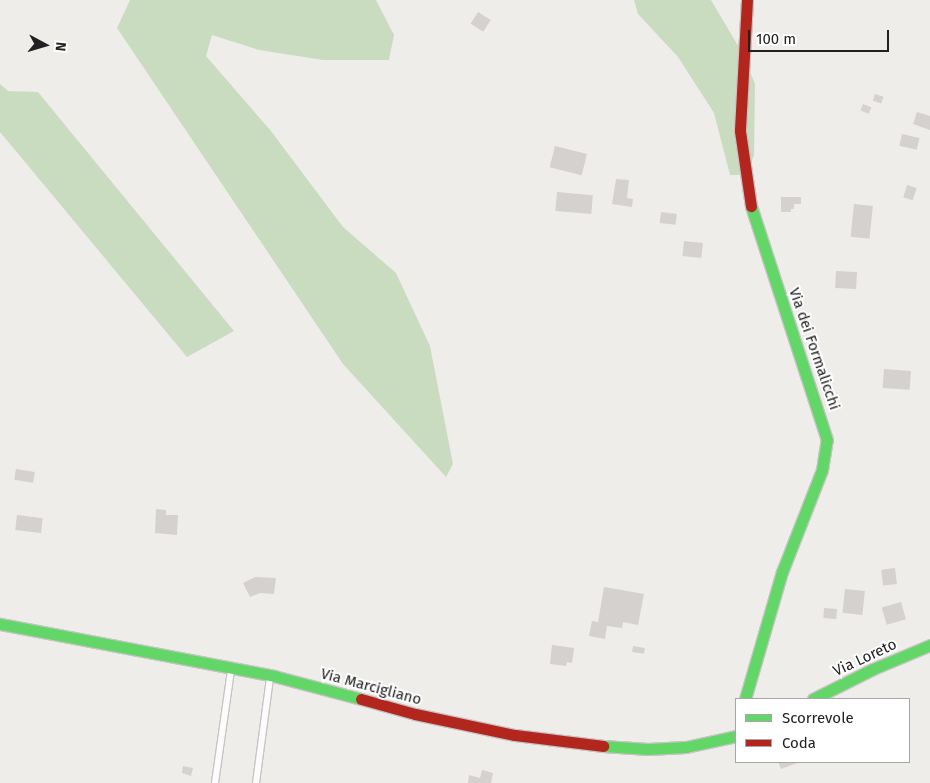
<!DOCTYPE html>
<html>
<head>
<meta charset="utf-8">
<style>
  body { margin:0 }
  #map { position:relative; width:930px; height:783px; overflow:hidden; background:#efedea; font-family:"Fira Sans",sans-serif }
  div>[style] { position:absolute }
  .forest>* { inset:0; background:#cadcc0 }
  .building>* { inset:0; background:#d4d1ce; transform-origin:0 0 }
  .roads { filter:drop-shadow(1px 0 #c6c5c4) drop-shadow(-1px 0 #c6c5c4) drop-shadow(0 1px #c6c5c4) drop-shadow(0 -1px #c6c5c4) }
  .lane>* { height:5.5px; margin:-2.75px; padding:0 2.75px; transform-origin:2.75px; border-radius:2.75px; background:#fdfcfc }
  .fast>* { height:11px; margin:-5.5px; padding:0 5.5px; transform-origin:5.5px; border-radius:5.5px; background:#63d668 }
  .jam>* { height:11px; margin:-5.5px; padding:0 5.5px; transform-origin:5.5px; border-radius:5.5px; background:#b3261e }
  span { translate:-50% -50%; white-space:nowrap; text-align:center; line-height:1.15; -webkit-text-stroke:4px #fff; paint-order:stroke }
  .street-label { font-size:15px; color:#212121 }
  .legend { position:absolute; left:735px; top:698px; width:175px; height:65px; box-sizing:border-box; background:#fff; border:1px solid #a6a6a6; margin:0; padding:6px 9px; list-style:none; font-size:15px; color:#212121 }
  .legend li { display:flex; align-items:center; gap:10px; height:25px }
  .legend b { width:25px; border:1px solid #a6a6a6 }
  .north { position:absolute; left:20px; top:20px; width:50px; height:50px; -webkit-text-stroke:4px #fff; paint-order:stroke; rotate:96deg; font-size:14px; font-weight:700; line-height:20px; text-align:center; color:#212121 }
  .north::after { content:''; display:block; margin:auto; width:18px; height:22px; background:#212121; clip-path:polygon(50% 0,100% 100%,50% 72%,0 100%) }
  .scale { position:absolute; left:748px; top:30px; width:141px; height:22px; box-sizing:border-box; border:2px solid #212121; border-top:0; padding-left:6px; font-size:15px; line-height:18px; white-space:nowrap; color:#212121; -webkit-text-stroke:4px #fff; paint-order:stroke }
</style>
</head>
<body>
<div id="map">
  <div class="forest">
    <i style="clip-path:polygon(130px 0,376px 0,394px 35px,389px 60px,323px 60px,259px 50px,212px 35px,206px 56px,271px 131px,343px 227px,396px 273px,430px 346px,453px 464px,446px 477px,343px 364px,117px 28px)"></i>
    <i style="clip-path:polygon(634px 0,711px 0,743px 54px,755px 84px,754px 156px,745px 175px,730px 175px,714px 113px,678px 57px,638px 14px)"></i>
    <i style="clip-path:polygon(0 84px,8px 91px,38px 92px,234px 331px,187px 357px,0 132px)"></i>
  </div>
  <div class="building">
    <i style="left:478px;top:12px;width:15px;height:14px;rotate:32deg"></i>
    <i style="left:875px;top:94px;width:9px;height:7px;rotate:18deg"></i>
    <i style="left:863px;top:104px;width:9px;height:7px;rotate:21deg"></i>
    <i style="clip-path:polygon(917px 112px,930px 116px,930px 130px,913px 124px)"></i>
    <i style="left:902px;top:134px;width:18px;height:12px;rotate:13deg"></i>
    <i style="left:555px;top:146px;width:33px;height:22px;rotate:14deg"></i>
    <i style="clip-path:polygon(616px 179px,629px 180px,627px 198px,633px 199px,632px 207px,612px 204px)"></i>
    <i style="left:907px;top:185px;width:10px;height:13px;rotate:17deg"></i>
    <i style="left:557px;top:192px;width:36px;height:19px;rotate:5deg"></i>
    <i style="clip-path:polygon(781px 197px,801px 197px,801px 204px,794px 204px,794px 209px,791px 209px,791px 212px,781px 212px)"></i>
    <i style="left:854px;top:204px;width:19px;height:33px;rotate:6deg"></i>
    <i style="left:661px;top:212px;width:16px;height:11px;rotate:7deg"></i>
    <i style="left:684px;top:241px;width:19px;height:15px;rotate:6deg"></i>
    <i style="left:836px;top:271px;width:21px;height:17px;rotate:3deg"></i>
    <i style="left:884px;top:369px;width:27px;height:19px;rotate:4deg"></i>
    <i style="left:16px;top:469px;width:19px;height:11px;rotate:9deg"></i>
    <i style="clip-path:polygon(156px 509px,166px 510px,166px 515px,178px 515px,177px 535px,155px 533px)"></i>
    <i style="left:17px;top:515px;width:26px;height:15px;rotate:7deg"></i>
    <i style="left:895px;top:568px;width:16px;height:14px;rotate:83deg"></i>
    <i style="clip-path:polygon(255px 577px,276px 578px,274px 594px,260px 593px,250px 597px,243px 583px)"></i>
    <i style="clip-path:polygon(604px 587px,644px 594px,638px 625px,623px 622px,622px 628px,607px 626px,605px 639px,589px 636px,592px 621px,598px 622px)"></i>
    <i style="left:845px;top:589px;width:20px;height:24px;rotate:6deg"></i>
    <i style="left:901px;top:602px;width:18px;height:20px;rotate:74deg"></i>
    <i style="left:824px;top:608px;width:13px;height:10px;rotate:4deg"></i>
    <i style="clip-path:polygon(552px 645px,574px 648px,572px 663px,567px 662px,566px 666px,550px 664px)"></i>
    <i style="left:633px;top:646px;width:12px;height:6px;rotate:9deg"></i>
    <i style="clip-path:polygon(778px 762px,800px 762px,781px 769px)"></i>
    <i style="clip-path:polygon(183px 766px,193px 768px,191px 776px,182px 773px)"></i>
    <i style="clip-path:polygon(482px 770px,493px 773px,491px 783px,468px 783px,469px 775px,480px 778px)"></i>
  </div>
  <div class="roads">
    <div class="lane">
      <i style="left:215px;top:783px;width:113px;rotate:-81.9deg"></i>
      <i style="left:256px;top:783px;width:106px;rotate:-82.4deg"></i>
    </div>
    <div class="fast">
      <i style="left:0;top:624px;width:279px;rotate:10.7deg"></i>
      <i style="left:274px;top:676px;width:90px;rotate:14.8deg"></i>
      <i style="left:745px;top:699px;width:132px;rotate:-73.8deg"></i>
      <i style="left:782px;top:572px;width:110px;rotate:-68.6deg"></i>
      <i style="left:822px;top:470px;width:30px;rotate:-81deg"></i>
      <i style="left:827px;top:440px;width:246px;rotate:-108deg"></i>
      <i style="left:813px;top:699px;width:67px;rotate:-26.6deg"></i>
      <i style="left:873px;top:669px;width:62px;rotate:-22.8deg"></i>
      <i style="left:603px;top:746px;width:45px;rotate:3.8deg"></i>
      <i style="left:648px;top:749px;width:38px;rotate:-3deg"></i>
      <i style="left:686px;top:747px;width:51px;rotate:-12.4deg"></i>
    </div>
    <div class="jam">
      <i style="left:747px;top:0;width:131px;rotate:93.1deg"></i>
      <i style="left:740px;top:131px;width:76px;rotate:81.7deg"></i>
      <i style="left:361px;top:699px;width:56px;rotate:15.5deg"></i>
      <i style="left:415px;top:714px;width:102px;rotate:11.9deg"></i>
      <i style="left:515px;top:735px;width:89px;rotate:7.1deg"></i>
    </div>
  </div>
  <div class="street-label">
    <span style="left:814px;top:349px;rotate:71deg">Via dei Formalicchi</span>
    <span style="left:865px;top:658px;rotate:-25deg">Via Loreto</span>
    <span style="left:371px;top:687px;rotate:15deg">Via Marcigliano</span>
  </div>
  <ul class="legend">
  <li><b style="height:6px;background:#63d668"></b>Scorrevole</li>
  <li><b style="height:6px;background:#b3261e"></b>Coda</li>
  </ul>
  <div class="north">N</div>
  <div class="scale">100 m</div>
</div>
</body>
</html>
